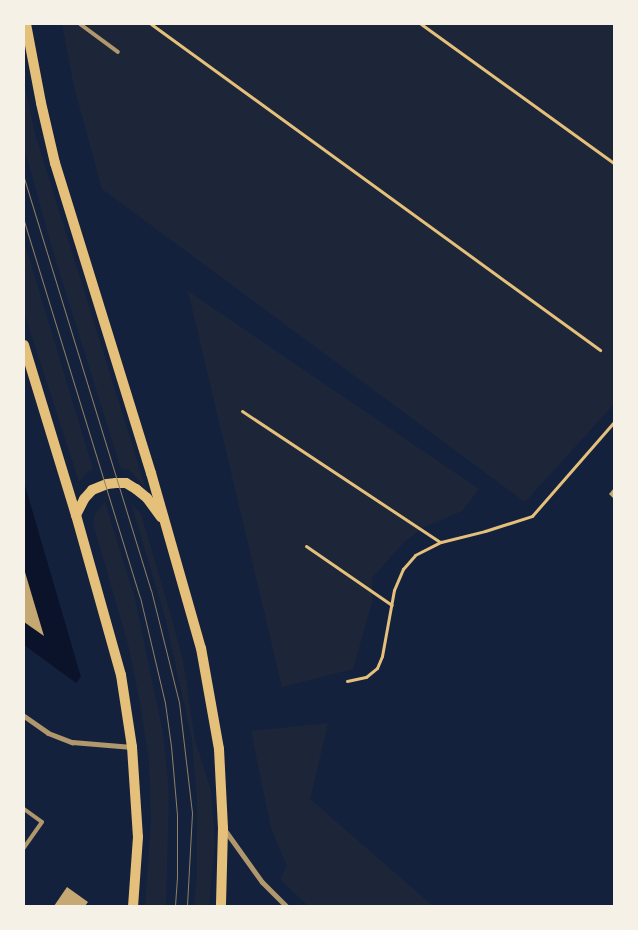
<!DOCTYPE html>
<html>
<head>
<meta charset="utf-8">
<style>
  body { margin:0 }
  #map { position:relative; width:638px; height:930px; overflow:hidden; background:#14213d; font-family:"PT Serif",serif }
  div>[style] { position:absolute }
  .green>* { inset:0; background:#1d2539 }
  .water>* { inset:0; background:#0b132b }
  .building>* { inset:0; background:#c6a872 }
  .path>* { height:3px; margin:-1.5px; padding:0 1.5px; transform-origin:1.5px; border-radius:1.5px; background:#e5c07b }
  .service>* { height:4px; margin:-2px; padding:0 2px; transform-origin:2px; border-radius:2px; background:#b1986c }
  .minor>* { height:5px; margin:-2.5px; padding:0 2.5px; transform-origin:2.5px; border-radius:2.5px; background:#b1986c }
  .secondary>* { height:10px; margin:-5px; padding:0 5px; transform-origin:5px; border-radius:5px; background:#e5c07b }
  .tram>* { height:1px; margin:-0.5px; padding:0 0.5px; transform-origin:0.5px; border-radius:0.5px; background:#918062 }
  span { translate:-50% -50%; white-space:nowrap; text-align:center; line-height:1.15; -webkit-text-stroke:5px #f6f1e7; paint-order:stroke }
  .frame { position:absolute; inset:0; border:25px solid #f6f1e7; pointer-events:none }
</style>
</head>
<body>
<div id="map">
  <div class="green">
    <i style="clip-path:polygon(62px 24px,614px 24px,614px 404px,525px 502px,102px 189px,74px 87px)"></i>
    <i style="clip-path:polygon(24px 81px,35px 134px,146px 489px,129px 470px,121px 469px,54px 255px,24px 147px)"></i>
    <i style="clip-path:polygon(24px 241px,93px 469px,87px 472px,79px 482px,24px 312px)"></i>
    <i style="clip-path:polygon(188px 291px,479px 489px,462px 511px,424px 527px,404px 542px,372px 578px,372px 602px,353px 669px,282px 687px)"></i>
    <i style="clip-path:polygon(105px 502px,135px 599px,163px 733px,169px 791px,166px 906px,145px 906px,151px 821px,149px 762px,141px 709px,129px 648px,93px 523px,95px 514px)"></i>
    <i style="clip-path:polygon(131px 503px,141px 514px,171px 616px,183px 661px,195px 741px,211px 790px,215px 843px,209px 906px,194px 906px,197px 874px,197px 800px,192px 740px,165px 617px)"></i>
    <i style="clip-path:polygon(328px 723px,310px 799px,433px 906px,308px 906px,280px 879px,287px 866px,271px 828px,251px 731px)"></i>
  </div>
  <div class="water">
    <i style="clip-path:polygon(24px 482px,81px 677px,76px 683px,24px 645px,24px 622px,43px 635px,24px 567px)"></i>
  </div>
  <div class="building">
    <i style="clip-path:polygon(614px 488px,614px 499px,609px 494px)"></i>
    <i style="clip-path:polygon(24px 569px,44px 636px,24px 622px)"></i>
    <i style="clip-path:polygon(67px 887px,88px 902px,85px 906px,54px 906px)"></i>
  </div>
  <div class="path">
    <i style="left:151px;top:24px;width:555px;rotate:35.98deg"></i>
    <i style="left:421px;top:24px;width:238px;rotate:35.8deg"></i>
    <i style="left:242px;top:411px;width:237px;rotate:33.5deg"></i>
    <i style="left:306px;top:546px;width:104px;rotate:34.5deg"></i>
    <i style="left:347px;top:681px;width:19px;rotate:-12deg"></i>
    <i style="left:366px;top:677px;width:14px;rotate:-39deg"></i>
    <i style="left:377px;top:668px;width:13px;rotate:-67deg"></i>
    <i style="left:382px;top:656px;width:67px;rotate:-79.7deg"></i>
    <i style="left:394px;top:590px;width:23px;rotate:-67deg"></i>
    <i style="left:403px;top:569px;width:18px;rotate:-49deg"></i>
    <i style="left:415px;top:555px;width:29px;rotate:-27deg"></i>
    <i style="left:441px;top:542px;width:45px;rotate:-14deg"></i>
    <i style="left:485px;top:531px;width:49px;rotate:-17.7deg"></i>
    <i style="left:532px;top:516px;width:125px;rotate:-48.9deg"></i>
  </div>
  <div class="service">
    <i style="left:80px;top:24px;width:47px;rotate:36.4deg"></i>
    <i style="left:24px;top:809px;width:22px;rotate:36deg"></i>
    <i style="left:42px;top:822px;width:32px;rotate:125deg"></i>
  </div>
  <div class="minor">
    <i style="left:24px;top:716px;width:29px;rotate:35deg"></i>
    <i style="left:48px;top:733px;width:26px;rotate:21deg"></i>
    <i style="left:72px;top:742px;width:60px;rotate:4.8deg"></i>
    <i style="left:224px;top:829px;width:65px;rotate:54.4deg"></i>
    <i style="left:262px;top:882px;width:34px;rotate:45deg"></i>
  </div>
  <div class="secondary">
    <i style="left:26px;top:24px;width:80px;rotate:79.2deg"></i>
    <i style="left:41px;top:103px;width:62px;rotate:76.9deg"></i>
    <i style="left:55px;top:163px;width:325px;rotate:72.8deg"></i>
    <i style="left:151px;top:473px;width:182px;rotate:74.1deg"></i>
    <i style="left:201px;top:648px;width:103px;rotate:79.9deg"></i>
    <i style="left:219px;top:749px;width:79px;rotate:87.1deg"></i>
    <i style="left:223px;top:828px;width:78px;rotate:91.5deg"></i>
    <i style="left:24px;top:345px;width:178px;rotate:73deg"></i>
    <i style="left:76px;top:515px;width:166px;rotate:74.3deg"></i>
    <i style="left:121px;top:675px;width:73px;rotate:81.3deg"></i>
    <i style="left:132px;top:747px;width:90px;rotate:86.2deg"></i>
    <i style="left:138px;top:837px;width:69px;rotate:94.1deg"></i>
    <i style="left:76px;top:515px;width:18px;rotate:-63deg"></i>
    <i style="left:84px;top:499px;width:12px;rotate:-48deg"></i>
    <i style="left:92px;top:490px;width:16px;rotate:-22deg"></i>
    <i style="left:107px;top:484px;width:9px;rotate:-6deg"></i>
    <i style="left:116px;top:483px;width:10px"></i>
    <i style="left:126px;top:483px;width:12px;rotate:31deg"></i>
    <i style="left:136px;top:489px;width:14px;rotate:39deg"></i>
    <i style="left:147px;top:498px;width:24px;rotate:54deg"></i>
  </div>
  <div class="tram">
    <i style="left:24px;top:178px;width:431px;rotate:72.9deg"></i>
    <i style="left:151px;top:590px;width:115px;rotate:76deg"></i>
    <i style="left:179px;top:702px;width:112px;rotate:83.3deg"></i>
    <i style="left:192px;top:813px;width:93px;rotate:93.1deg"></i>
    <i style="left:24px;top:221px;width:393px;rotate:72.9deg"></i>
    <i style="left:140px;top:597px;width:109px;rotate:76.7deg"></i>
    <i style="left:165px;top:703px;width:43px;rotate:82.1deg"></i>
    <i style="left:171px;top:746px;width:68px;rotate:85deg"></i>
    <i style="left:177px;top:814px;width:63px;rotate:90deg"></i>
    <i style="left:177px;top:877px;width:29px;rotate:94deg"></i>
  </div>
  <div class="frame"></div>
</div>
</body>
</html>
